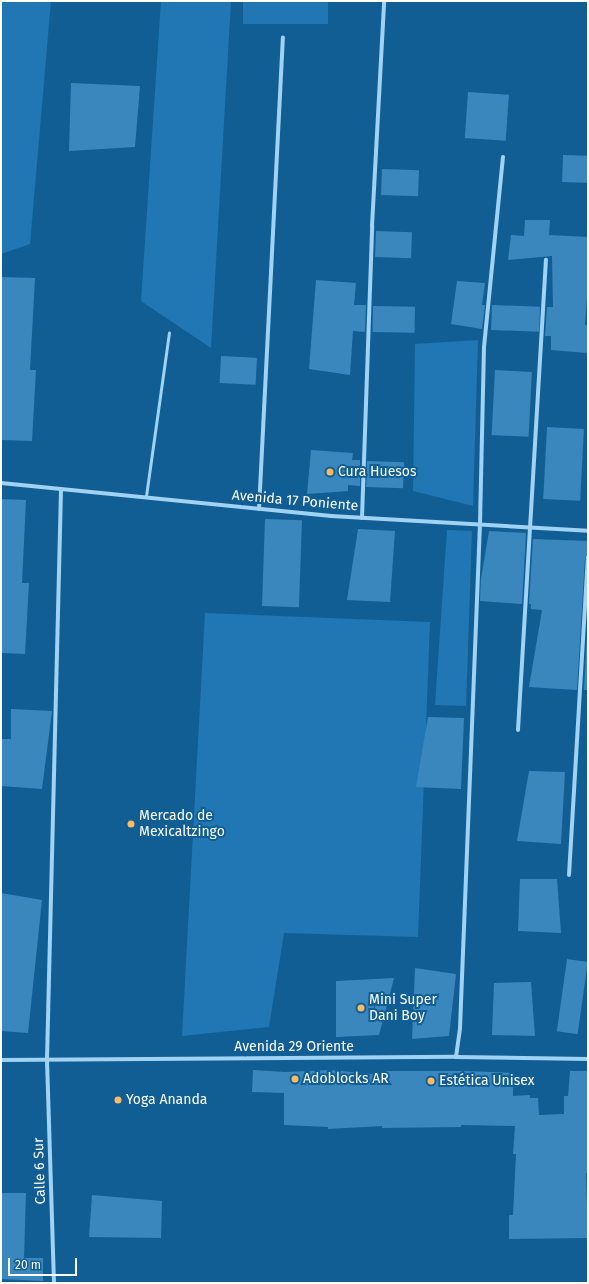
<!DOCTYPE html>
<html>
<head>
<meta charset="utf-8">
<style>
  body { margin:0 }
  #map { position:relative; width:589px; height:1284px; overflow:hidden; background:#115e95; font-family:"Fira Sans",sans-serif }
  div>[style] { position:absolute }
  .green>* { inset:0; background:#2077b3; transform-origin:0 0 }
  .building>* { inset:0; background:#3a87be; transform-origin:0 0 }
  .service>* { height:3px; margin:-1.5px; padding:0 1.5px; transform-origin:1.5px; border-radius:1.5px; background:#a0d2f3 }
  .minor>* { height:4px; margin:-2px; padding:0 2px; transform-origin:2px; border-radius:2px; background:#a0d2f3 }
  .dots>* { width:11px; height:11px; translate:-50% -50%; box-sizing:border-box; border:2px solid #115e95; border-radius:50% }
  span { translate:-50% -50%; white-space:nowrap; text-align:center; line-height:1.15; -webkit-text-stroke:4px #115e95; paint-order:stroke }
  .poi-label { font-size:14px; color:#fff }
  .left { translate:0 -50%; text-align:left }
  .street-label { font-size:14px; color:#fff }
  .frame { position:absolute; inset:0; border:2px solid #fff; pointer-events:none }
  .scale { position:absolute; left:8px; top:1258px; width:69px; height:18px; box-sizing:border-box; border:2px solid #fff; border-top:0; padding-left:5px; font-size:12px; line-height:14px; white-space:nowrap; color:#fff; -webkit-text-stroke:3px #115e95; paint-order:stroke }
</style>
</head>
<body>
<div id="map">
  <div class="green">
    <i style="clip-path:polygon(1px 1px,51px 1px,30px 244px,1px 254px)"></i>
    <i style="clip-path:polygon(161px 1px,231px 1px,211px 348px,141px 301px)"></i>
    <i style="left:243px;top:1px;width:85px;height:23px"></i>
    <i style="clip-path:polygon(478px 340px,473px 506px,413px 491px,415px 344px)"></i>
    <i style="clip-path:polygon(447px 530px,472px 531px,466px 706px,435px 705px)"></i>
    <i style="clip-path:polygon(205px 613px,430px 622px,418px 937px,284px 933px,269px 1027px,182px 1036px)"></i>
  </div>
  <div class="building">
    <i style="clip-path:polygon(71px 83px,140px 86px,135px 147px,69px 151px)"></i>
    <i style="left:468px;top:92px;width:41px;height:46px;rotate:4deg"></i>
    <i style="left:563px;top:155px;width:25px;height:27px;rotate:2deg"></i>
    <i style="left:382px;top:169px;width:37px;height:26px;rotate:2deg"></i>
    <i style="clip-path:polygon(525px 220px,550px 220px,549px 235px,588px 237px,588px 283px,585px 325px,587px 325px,587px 353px,551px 350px,551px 336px,545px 336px,547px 307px,553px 307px,552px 256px,508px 260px,511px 235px,524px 236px)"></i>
    <i style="left:376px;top:231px;width:36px;height:26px;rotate:2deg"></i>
    <i style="clip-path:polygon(1px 277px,35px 278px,30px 370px,36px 370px,32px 441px,1px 440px)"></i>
    <i style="clip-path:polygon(316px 280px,356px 283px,354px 305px,366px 305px,365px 332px,353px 331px,350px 375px,309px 369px)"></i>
    <i style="clip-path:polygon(457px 281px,485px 283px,482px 305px,485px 305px,482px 329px,451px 324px)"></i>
    <i style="left:492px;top:305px;width:48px;height:25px;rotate:2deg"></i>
    <i style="left:373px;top:306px;width:42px;height:26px;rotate:1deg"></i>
    <i style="left:221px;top:356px;width:36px;height:27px;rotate:3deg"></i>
    <i style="left:495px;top:370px;width:37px;height:65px;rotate:3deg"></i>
    <i style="left:547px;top:427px;width:37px;height:72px;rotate:3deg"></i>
    <i style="clip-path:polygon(311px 450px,353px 453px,352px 460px,360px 460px,360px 486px,348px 485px,348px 491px,307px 494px)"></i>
    <i style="left:367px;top:461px;width:37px;height:26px;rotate:2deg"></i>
    <i style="clip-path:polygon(1px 499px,26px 500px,22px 583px,29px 583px,25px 654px,1px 653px)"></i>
    <i style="left:265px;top:519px;width:37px;height:87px;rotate:2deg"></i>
    <i style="clip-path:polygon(358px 529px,395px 531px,390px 602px,347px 600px)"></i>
    <i style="clip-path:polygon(489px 531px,526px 533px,522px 604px,480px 601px,481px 579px)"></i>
    <i style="clip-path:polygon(533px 539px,588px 541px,588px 555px,585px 558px,577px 690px,529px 687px,542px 610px,531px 609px,531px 604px,529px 604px)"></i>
    <i style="clip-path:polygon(588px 616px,588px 690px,584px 690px)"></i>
    <i style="clip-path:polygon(11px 709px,52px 711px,42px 789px,1px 786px,1px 739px,11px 739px)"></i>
    <i style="clip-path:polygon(428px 717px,464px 718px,461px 789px,416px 787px)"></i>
    <i style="clip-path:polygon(529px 771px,565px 772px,561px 844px,517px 841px)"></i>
    <i style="clip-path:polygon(520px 879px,557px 879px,561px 933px,518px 931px)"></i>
    <i style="clip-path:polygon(1px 893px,42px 900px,28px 1033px,1px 1031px)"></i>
    <i style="left:567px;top:959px;width:21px;height:73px;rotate:8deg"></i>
    <i style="clip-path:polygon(415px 968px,456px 974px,449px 1036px,412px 1039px)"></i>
    <i style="clip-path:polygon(394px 978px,379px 1035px,336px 1037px,336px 981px)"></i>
    <i style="clip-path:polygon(531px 982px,535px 1036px,492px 1035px,494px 983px)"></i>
    <i style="clip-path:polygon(253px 1070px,285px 1072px,331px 1070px,382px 1075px,382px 1071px,466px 1071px,513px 1073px,513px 1096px,530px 1095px,530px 1098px,538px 1098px,539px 1115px,564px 1114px,564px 1096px,568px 1096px,570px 1071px,588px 1071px,588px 1173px,586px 1173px,588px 1238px,509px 1239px,509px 1215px,513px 1215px,516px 1154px,513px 1154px,515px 1126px,461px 1125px,461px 1127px,382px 1128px,382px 1126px,328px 1129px,328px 1127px,284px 1125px,284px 1093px,252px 1092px)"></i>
    <i style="clip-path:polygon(1px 1193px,26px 1193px,24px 1258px,43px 1258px,43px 1281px,1px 1279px)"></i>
    <i style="clip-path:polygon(92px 1195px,162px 1201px,161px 1238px,89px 1237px)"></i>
  </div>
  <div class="service">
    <i style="left:146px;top:496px;width:165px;rotate:-82deg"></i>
  </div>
  <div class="minor">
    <i style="left:1px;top:483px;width:332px;rotate:5.7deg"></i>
    <i style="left:331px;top:516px;width:257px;rotate:3.3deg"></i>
    <i style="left:259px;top:509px;width:472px;rotate:-87.1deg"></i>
    <i style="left:362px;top:518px;width:292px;rotate:-88deg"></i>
    <i style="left:372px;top:226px;width:225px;rotate:-86.9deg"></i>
    <i style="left:518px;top:730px;width:471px;rotate:-86.6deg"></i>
    <i style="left:569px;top:875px;width:318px;rotate:-86.6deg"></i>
    <i style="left:456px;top:1057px;width:29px;rotate:-82deg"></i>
    <i style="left:460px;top:1028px;width:505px;rotate:-87.73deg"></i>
    <i style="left:480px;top:523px;width:176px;rotate:-88.7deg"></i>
    <i style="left:484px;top:347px;width:191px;rotate:-84.3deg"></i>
    <i style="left:1px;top:1060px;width:455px;rotate:-0.4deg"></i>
    <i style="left:456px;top:1057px;width:132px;rotate:0.9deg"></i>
    <i style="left:54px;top:1283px;width:224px;rotate:-91.8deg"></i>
    <i style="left:47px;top:1059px;width:569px;rotate:-88.59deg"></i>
  </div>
  <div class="dots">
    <i style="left:330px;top:472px;background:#ffbb62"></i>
    <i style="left:131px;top:824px;background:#ffbb62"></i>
    <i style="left:361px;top:1008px;background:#ffbb62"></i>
    <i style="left:295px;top:1079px;background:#ffbb62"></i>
    <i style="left:431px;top:1081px;background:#ffbb62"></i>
    <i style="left:118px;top:1100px;background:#ffbb62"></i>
  </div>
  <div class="poi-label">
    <span class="left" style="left:338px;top:472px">Cura Huesos</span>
    <span class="left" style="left:139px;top:824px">Mercado de<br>Mexicaltzingo</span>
    <span class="left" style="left:369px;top:1008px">Mini Super<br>Dani Boy</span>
    <span class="left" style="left:303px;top:1079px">Adoblocks AR</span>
    <span class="left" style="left:439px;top:1081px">Estética Unisex</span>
    <span class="left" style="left:126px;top:1100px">Yoga Ananda</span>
  </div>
  <div class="street-label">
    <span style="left:295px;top:501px;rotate:5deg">Avenida 17 Poniente</span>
    <span style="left:294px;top:1047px">Avenida 29 Oriente</span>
    <span style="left:40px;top:1171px;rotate:-92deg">Calle 6 Sur</span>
  </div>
  <div class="frame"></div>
  <div class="scale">20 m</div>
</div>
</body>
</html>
